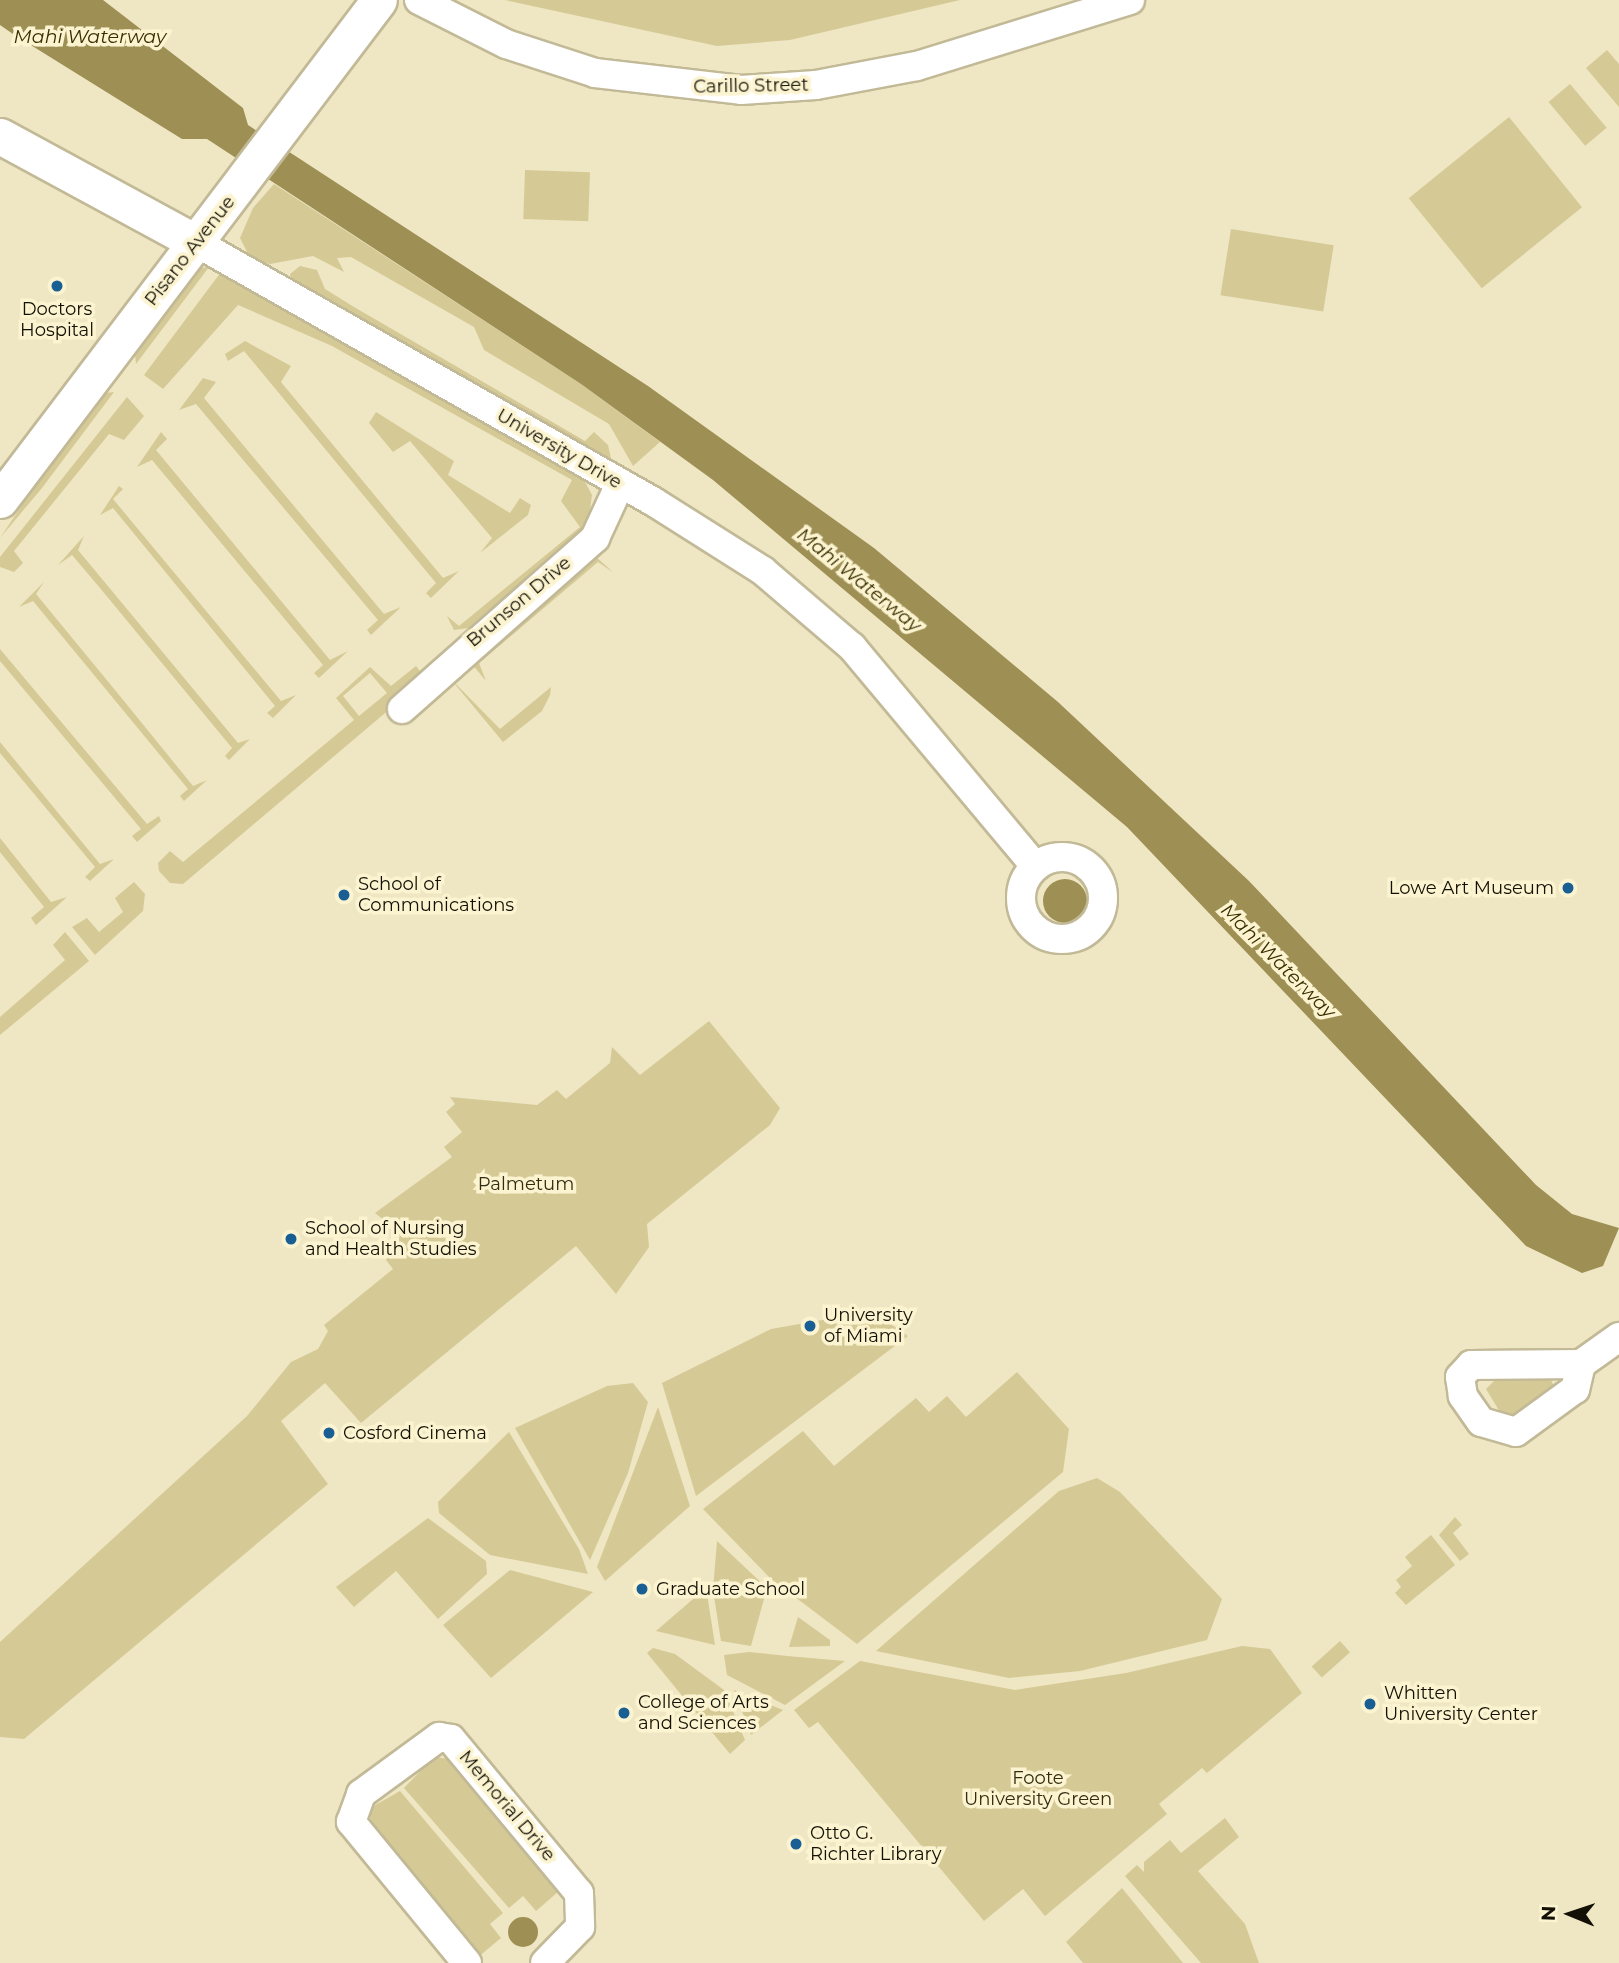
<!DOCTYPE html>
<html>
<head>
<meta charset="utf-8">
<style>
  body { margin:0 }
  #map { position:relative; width:1619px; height:1963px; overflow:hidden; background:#efe7c3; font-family:Montserrat,sans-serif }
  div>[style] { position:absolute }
  .green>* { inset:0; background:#d5c996; transform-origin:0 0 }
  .water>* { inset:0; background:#9e8f54 }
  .round { border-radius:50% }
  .roads { filter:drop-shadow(2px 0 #c2b997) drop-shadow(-2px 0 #c2b997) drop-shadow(0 2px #c2b997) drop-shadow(0 -2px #c2b997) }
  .minor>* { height:28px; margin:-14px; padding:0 14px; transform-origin:14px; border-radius:14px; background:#fff }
  .minor>.ring { margin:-14px; padding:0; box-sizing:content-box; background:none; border:28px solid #fff; border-radius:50% }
  .tertiary>* { height:35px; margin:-17.5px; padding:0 17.5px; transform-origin:17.5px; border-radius:17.5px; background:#fff }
  .dots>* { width:19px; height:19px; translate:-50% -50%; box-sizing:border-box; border:4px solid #fcf4d0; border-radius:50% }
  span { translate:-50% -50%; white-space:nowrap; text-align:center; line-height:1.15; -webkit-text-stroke:7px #fcf4d0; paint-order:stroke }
  .street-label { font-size:18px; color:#131005 }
  .poi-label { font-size:18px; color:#131005 }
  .left { translate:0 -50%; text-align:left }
  .right { translate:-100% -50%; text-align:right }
  .park-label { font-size:18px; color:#332c10 }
  .water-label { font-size:19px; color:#3a2f00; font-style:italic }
  .north { position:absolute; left:1535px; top:1879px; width:70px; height:70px; -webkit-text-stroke:5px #fcf4d0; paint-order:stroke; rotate:272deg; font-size:19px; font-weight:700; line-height:28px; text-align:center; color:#131005 }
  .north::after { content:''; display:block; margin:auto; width:24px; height:32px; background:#131005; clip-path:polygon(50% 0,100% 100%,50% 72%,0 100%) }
</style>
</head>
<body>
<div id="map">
  <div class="green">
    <i style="clip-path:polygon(505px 0,960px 0,790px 40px,717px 46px)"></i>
    <i style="clip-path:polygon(1607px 50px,1619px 64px,1619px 107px,1586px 68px)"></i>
    <i style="left:1570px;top:84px;width:57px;height:28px;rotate:50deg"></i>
    <i style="left:1509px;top:117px;width:116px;height:129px;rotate:51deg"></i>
    <i style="left:525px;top:170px;width:65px;height:49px;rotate:2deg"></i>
    <i style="clip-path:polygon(274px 184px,581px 384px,660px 442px,633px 466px,609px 424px,484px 350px,474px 327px,351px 257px,337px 258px,344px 272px,313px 256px,270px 264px,251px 260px,240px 238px,253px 208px)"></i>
    <i style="left:1231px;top:229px;width:104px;height:67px;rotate:9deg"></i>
    <i style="clip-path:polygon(300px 266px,317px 270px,325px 289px,354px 307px,585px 441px,594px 432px,608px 445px,613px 467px,292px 283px,290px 274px)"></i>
    <i style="clip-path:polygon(209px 267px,136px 364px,134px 344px,194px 269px)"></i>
    <i style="clip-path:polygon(221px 272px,583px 478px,592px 495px,588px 525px,469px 628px,454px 630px,447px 616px,459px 626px,580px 527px,561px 501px,572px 480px,332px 346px,238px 305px,163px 389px,144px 375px)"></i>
    <i style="clip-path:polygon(245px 341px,291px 366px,281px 382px,443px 578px,459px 571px,431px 598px,426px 593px,436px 583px,244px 351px,228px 361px,225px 354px)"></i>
    <i style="clip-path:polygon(203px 378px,216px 382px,204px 398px,384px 614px,401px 607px,371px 635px,367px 630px,378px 620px,196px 404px,179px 410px)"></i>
    <i style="clip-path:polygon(114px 392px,42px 488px,0 538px,97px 394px)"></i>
    <i style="clip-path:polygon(127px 397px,144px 416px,124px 440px,109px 434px,14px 551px,23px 563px,14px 572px,0 567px,0 557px)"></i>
    <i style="clip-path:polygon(376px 412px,454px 461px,448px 475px,510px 513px,520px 498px,531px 505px,528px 515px,480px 553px,492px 538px,410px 441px,393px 452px,369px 423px)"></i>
    <i style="clip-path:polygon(161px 432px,167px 439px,156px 450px,330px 660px,348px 651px,319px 678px,314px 673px,323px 665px,152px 460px,137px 467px)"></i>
    <i style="clip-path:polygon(119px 486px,123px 489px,113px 499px,281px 701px,296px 695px,273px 718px,267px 713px,275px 706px,113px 508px,100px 515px)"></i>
    <i style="clip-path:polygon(84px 536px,78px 550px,238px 743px,250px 739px,229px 760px,225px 756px,232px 748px,100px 588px,72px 555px,58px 565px)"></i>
    <i style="clip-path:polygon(595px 556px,614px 573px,598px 562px,479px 663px,486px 681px,471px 663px)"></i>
    <i style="clip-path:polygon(44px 582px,36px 594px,124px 701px,193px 786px,207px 780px,184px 801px,180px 796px,188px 789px,33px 601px,19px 607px)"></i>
    <i style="clip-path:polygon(0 649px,147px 824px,159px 816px,161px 821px,137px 842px,132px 836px,141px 829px,0 661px)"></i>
    <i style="clip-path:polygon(evenodd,416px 666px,422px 674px,391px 708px,183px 884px,170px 883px,159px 871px,158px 863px,170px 851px,183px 862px,354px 720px,336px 698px,370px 667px,391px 686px,416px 666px,370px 673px,387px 693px,359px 716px,343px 696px,370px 673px)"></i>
    <i style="clip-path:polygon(449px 677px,500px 729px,551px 687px,550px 695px,542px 711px,503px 742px)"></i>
    <i style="clip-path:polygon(0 742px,100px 864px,114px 859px,90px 881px,85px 877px,95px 867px,0 753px)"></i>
    <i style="clip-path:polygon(0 838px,51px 902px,67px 897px,36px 925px,31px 918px,44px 907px,0 852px)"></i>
    <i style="clip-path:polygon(134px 882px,145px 894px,143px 911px,95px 955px,72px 927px,87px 918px,99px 932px,123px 912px,115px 898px)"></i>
    <i style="clip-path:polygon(65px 932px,89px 961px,0 1035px,0 1017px,65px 960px,53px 945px)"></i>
    <i style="clip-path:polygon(709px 1021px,780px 1108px,770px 1125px,647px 1224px,649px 1247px,616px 1294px,576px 1246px,361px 1423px,325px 1383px,281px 1421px,328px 1484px,24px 1739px,0 1737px,0 1642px,247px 1416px,291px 1362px,318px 1349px,328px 1331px,324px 1325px,393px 1269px,386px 1260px,397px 1243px,389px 1224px,375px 1213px,452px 1157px,444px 1147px,462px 1132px,446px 1112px,455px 1104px,450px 1097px,537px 1105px,557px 1090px,566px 1099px,610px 1063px,612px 1047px,640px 1075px)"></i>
    <i style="clip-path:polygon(834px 1318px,883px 1319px,908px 1336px,696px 1496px,662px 1383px,771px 1329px)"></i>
    <i style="clip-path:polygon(1017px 1372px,1069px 1429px,1063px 1472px,857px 1644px,770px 1578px,703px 1509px,803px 1431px,834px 1466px,916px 1398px,929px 1412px,947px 1396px,966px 1417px)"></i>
    <i style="clip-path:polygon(1551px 1380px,1555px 1389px,1516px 1415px,1500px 1412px,1486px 1389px,1494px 1381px)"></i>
    <i style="clip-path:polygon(633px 1383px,648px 1402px,628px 1473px,590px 1560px,515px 1428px,607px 1386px)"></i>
    <i style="clip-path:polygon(658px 1407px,690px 1506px,605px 1581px,597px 1567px)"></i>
    <i style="clip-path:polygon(509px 1432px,579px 1549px,588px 1574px,490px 1555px,439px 1513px,438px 1502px)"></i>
    <i style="clip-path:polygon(1097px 1478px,1120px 1492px,1222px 1599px,1207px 1640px,1080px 1671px,1009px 1678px,876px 1651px,1059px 1491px)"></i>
    <i style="clip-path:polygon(1455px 1517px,1462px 1525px,1453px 1533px,1469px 1554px,1460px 1561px,1439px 1535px)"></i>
    <i style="clip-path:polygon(428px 1518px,486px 1561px,487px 1574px,438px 1619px,396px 1571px,354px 1607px,336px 1587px)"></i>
    <i style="clip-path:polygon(1431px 1535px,1455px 1565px,1406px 1605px,1395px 1593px,1401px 1587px,1396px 1580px,1412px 1566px,1405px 1557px)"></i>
    <i style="clip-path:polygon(717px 1541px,767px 1588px,751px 1646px,721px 1641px,713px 1590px)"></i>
    <i style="clip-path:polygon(510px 1570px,593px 1592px,491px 1678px,443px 1625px)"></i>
    <i style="clip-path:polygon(705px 1581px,715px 1645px,656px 1631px,693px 1599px)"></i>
    <i style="clip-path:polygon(798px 1617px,830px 1640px,830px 1646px,789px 1647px)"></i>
    <i style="left:1340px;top:1641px;width:15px;height:38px;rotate:48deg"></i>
    <i style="clip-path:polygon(1242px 1646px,1270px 1649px,1302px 1693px,1207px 1773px,1202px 1768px,1159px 1804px,1167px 1814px,1045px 1916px,1023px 1889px,984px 1921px,818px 1722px,809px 1728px,794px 1710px,860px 1661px,1015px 1690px,1126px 1673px)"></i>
    <i style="clip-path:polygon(653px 1648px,675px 1654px,724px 1690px,745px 1740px,730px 1754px,647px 1653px)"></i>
    <i style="clip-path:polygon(749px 1652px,787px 1656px,845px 1661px,785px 1705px,727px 1675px,724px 1655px)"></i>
    <i style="clip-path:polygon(734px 1690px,783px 1710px,751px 1735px)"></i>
    <i style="clip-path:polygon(434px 1757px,450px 1759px,559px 1891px,536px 1911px,523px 1896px,509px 1908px,404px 1788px)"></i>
    <i style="clip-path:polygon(400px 1791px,503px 1913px,490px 1924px,501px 1938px,477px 1958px,371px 1834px,370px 1808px)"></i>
    <i style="clip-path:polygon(1225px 1818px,1239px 1837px,1198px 1871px,1245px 1924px,1259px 1963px,1201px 1963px,1125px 1876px,1137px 1865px,1144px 1872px,1144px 1862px,1170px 1840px,1181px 1853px)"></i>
    <i style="clip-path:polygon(1122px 1888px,1183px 1963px,1083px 1963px,1066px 1942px)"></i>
  </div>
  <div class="water">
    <i style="clip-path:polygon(0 0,103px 0,243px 108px,248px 125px,648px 386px,874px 548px,1058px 702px,1249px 881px,1536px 1185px,1572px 1214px,1619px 1228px,1603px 1266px,1582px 1273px,1526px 1246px,1127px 827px,713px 480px,581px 384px,207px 139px,182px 139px,13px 34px,0 25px)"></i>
    <i class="round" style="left:1043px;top:879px;width:44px;height:44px"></i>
    <i class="round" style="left:508px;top:1917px;width:30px;height:30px"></i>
  </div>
  <div class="roads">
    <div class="minor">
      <i style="left:419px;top:0;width:97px;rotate:26.8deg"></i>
      <i style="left:506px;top:44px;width:94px;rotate:18deg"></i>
      <i style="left:595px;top:73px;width:147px;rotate:6.6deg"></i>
      <i style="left:741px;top:90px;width:75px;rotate:-3.8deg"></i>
      <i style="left:816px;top:85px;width:103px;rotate:-10.7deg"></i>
      <i style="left:917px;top:66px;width:223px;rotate:-17.2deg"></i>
      <i style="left:197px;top:243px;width:525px;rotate:29.54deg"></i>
      <i style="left:654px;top:502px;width:129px;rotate:32.3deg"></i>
      <i style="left:763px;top:571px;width:117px;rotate:40.5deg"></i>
      <i style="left:852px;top:647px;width:285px;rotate:50.1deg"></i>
      <i style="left:402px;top:709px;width:258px;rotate:-41.5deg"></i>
      <i style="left:595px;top:538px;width:60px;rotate:-65.2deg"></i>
      <i class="ring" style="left:1021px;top:857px;width:54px;height:54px"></i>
      <i style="left:1581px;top:1364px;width:26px;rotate:103deg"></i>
      <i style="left:1575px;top:1389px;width:73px;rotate:143.9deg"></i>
      <i style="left:1516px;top:1432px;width:36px;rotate:-164deg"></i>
      <i style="left:1481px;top:1422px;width:32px;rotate:-125deg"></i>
      <i style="left:1463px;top:1396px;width:19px;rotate:-99deg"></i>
      <i style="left:1460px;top:1377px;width:16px;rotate:-47deg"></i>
      <i style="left:1471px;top:1365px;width:110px;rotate:-0.5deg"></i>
      <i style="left:1581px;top:1364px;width:47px;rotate:-35.4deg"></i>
      <i style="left:467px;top:1963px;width:183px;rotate:-129.4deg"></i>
      <i style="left:351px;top:1822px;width:30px;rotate:-70deg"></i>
      <i style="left:361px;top:1794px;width:97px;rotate:-36.2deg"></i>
      <i style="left:439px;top:1737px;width:12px;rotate:9deg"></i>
      <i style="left:451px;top:1739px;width:200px;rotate:50.3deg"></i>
      <i style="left:579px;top:1893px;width:34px;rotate:88deg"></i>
      <i style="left:580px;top:1927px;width:50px;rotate:134.2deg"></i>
    </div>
    <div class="tertiary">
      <i style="left:0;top:136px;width:224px;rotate:28.5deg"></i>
      <i style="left:0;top:500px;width:627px;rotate:-52.84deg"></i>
    </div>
  </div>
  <div class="dots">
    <i style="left:57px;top:286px;background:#195f94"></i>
    <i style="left:1568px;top:888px;background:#195f94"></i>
    <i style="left:344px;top:895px;background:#195f94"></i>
    <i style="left:291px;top:1239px;background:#195f94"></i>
    <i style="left:810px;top:1326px;background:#195f94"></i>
    <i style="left:329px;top:1433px;background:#195f94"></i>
    <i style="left:642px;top:1589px;background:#195f94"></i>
    <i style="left:1370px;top:1704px;background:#195f94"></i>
    <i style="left:624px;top:1713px;background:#195f94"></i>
    <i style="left:796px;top:1844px;background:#195f94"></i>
  </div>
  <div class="street-label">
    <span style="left:751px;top:86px;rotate:-1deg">Carillo Street</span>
    <span style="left:190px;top:251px;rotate:-52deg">Pisano Avenue</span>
    <span style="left:559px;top:449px;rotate:30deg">University Drive</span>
    <span style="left:519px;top:602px;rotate:-40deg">Brunson Drive</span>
    <span style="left:507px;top:1806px;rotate:50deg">Memorial Drive</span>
  </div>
  <div class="poi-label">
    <span style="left:57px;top:320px">Doctors<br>Hospital</span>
    <span class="left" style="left:358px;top:895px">School of<br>Communications</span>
    <span class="right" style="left:1554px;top:888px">Lowe Art Museum</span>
    <span class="left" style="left:305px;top:1239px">School of Nursing<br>and Health Studies</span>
    <span class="left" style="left:824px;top:1326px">University<br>of Miami</span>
    <span class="left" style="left:343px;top:1433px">Cosford Cinema</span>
    <span class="left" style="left:656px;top:1589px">Graduate School</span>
    <span class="left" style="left:1384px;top:1704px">Whitten<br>University Center</span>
    <span class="left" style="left:638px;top:1713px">College of Arts<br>and Sciences</span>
    <span class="left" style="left:810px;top:1844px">Otto G.<br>Richter Library</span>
  </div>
  <div class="park-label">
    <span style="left:526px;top:1184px">Palmetum</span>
    <span style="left:1038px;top:1789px">Foote<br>University Green</span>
  </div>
  <div class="water-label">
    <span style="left:90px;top:37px">Mahi Waterway</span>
    <span style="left:859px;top:580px;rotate:39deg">Mahi Waterway</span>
    <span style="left:1278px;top:961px;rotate:45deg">Mahi Waterway</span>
  </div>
  <div class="north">N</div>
</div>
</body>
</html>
